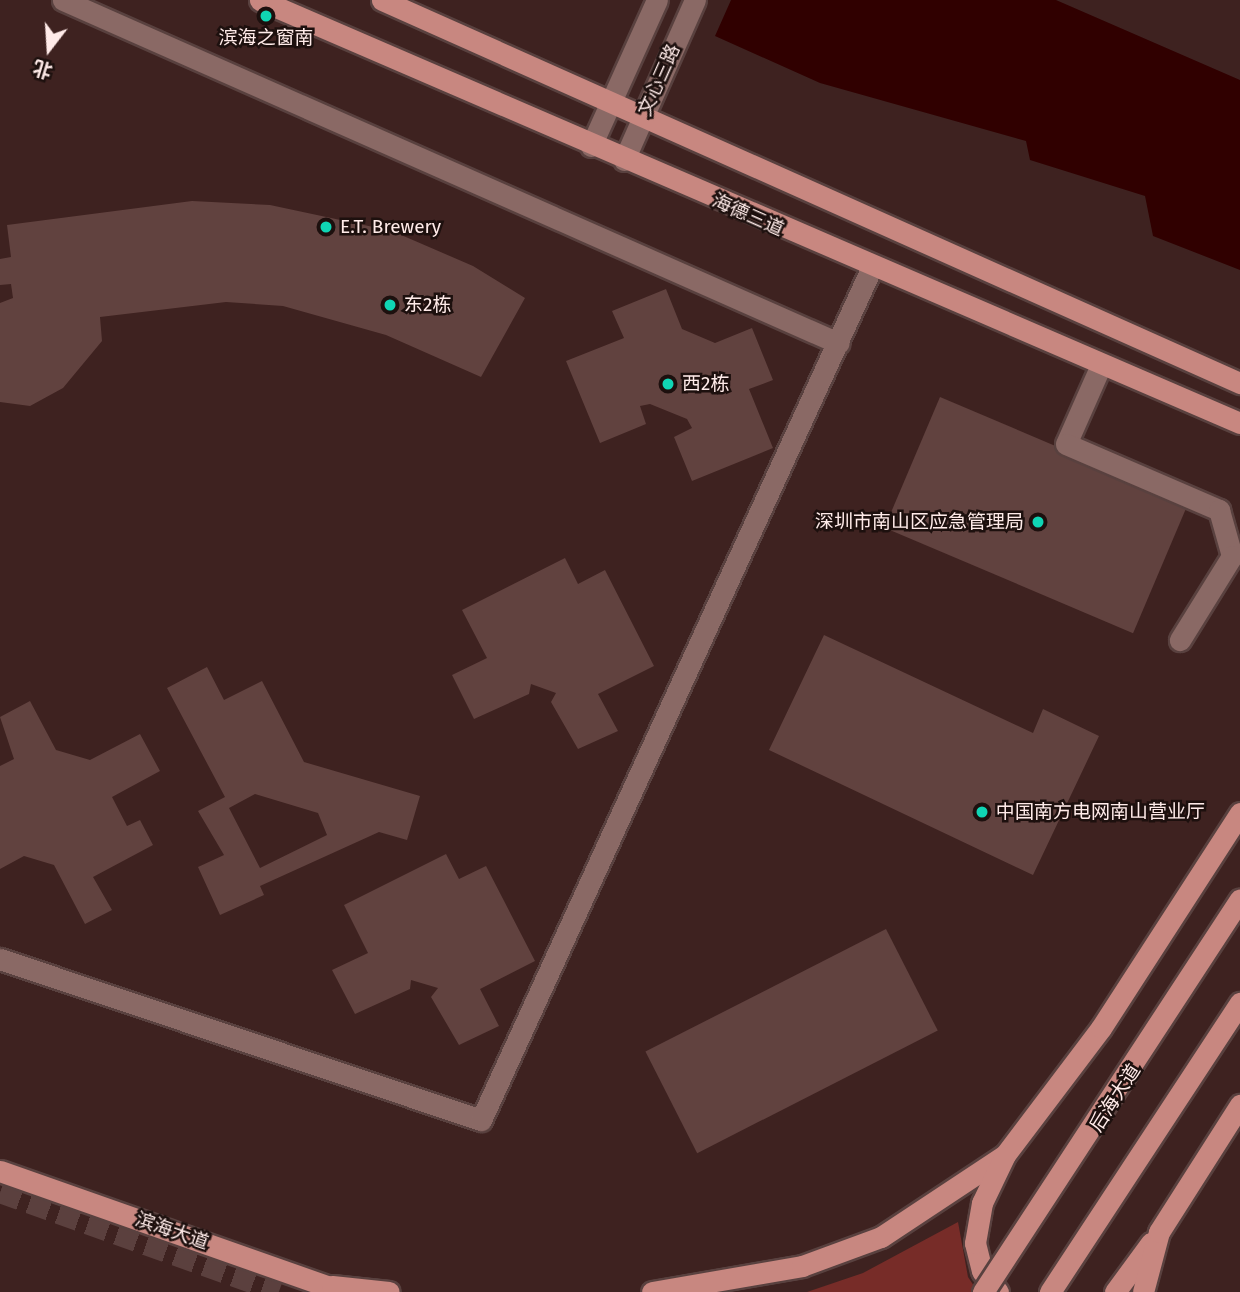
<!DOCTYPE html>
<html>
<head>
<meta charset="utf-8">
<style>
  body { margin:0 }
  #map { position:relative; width:1240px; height:1292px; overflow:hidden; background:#3e2220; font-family:"Fira Sans","Noto Sans SC",sans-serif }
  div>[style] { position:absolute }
  .green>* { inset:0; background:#772c28 }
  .water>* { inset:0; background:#300000 }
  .building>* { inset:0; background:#61423f; transform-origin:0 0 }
  .highway-tunnel>* { height:21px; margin-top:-10.5px; transform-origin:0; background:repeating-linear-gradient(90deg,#5b403e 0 21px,transparent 0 31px) }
  .roads { filter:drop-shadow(2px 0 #59413f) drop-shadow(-2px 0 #59413f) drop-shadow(0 2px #59413f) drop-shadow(0 -2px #59413f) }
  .minor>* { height:21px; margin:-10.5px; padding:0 10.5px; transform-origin:10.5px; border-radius:10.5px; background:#8a6965 }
  .major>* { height:21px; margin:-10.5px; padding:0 10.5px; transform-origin:10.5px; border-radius:10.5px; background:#c88780 }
  .bridges { filter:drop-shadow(2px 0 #59413f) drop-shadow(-2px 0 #59413f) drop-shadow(0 2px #59413f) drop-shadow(0 -2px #59413f) }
  .major-bridge>* { height:21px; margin:-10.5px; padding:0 10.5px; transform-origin:10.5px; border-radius:10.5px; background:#c88780 }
  .dots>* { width:19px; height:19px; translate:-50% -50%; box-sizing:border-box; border:4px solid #1d100e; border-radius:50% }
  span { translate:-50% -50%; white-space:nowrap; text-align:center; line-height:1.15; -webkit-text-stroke:5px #1d100e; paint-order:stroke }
  .poi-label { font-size:19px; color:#ffebe9 }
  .left { translate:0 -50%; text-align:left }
  .right { translate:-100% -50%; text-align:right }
  .street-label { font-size:19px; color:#ffebe9 }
  .north { position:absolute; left:14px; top:14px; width:70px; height:70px; -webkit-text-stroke:5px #1d100e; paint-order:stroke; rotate:197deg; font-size:19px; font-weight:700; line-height:28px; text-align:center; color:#ffebe9 }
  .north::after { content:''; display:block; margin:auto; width:24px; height:32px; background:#ffebe9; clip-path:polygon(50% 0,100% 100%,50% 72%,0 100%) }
</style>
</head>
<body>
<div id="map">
  <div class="green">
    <i style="clip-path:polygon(958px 1222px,968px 1277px,978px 1292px,807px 1292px,863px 1273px)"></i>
  </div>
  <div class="water">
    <i style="clip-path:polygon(731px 0,1056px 0,1240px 80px,1240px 270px,1153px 236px,1145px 196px,1030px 160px,1026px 141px,820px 83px,715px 36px)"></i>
  </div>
  <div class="building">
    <i style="clip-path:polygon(192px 201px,270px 205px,392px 231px,473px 266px,525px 298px,481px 377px,386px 335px,283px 306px,226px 302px,100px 317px,102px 341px,63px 388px,30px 406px,0 402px,0 303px,13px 298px,11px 284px,0 285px,0 259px,11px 257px,7px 225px)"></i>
    <i style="clip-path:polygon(666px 289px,682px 329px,715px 343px,752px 328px,773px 380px,749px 389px,773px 448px,692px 481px,674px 437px,692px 428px,687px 419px,650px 404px,640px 406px,646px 424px,600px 443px,566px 361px,624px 338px,612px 311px)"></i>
    <i style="left:940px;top:397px;width:270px;height:142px;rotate:23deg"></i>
    <i style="clip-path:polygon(565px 558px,578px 584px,605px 570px,654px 666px,598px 694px,618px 731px,578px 749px,551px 702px,556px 693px,531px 684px,529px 694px,474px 719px,452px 675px,487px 658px,462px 610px)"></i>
    <i style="clip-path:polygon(824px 635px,1033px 733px,1043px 709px,1099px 736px,1033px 875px,769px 750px)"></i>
    <i style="clip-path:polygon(evenodd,207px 667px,224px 700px,262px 681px,304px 762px,420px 796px,407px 840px,379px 832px,260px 886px,264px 895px,220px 915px,198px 867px,224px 855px,198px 811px,225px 797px,167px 688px,207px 667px,255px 794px,318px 813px,327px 835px,260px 868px,229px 808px,255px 794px)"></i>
    <i style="clip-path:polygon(30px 701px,56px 750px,90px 760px,140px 734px,160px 771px,112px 797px,127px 826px,140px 820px,153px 845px,93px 877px,112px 910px,85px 924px,54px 865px,24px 856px,0 869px,0 766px,14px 759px,0 717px)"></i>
    <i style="clip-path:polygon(446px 854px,459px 879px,486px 866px,535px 961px,480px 989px,499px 1026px,459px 1045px,431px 997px,438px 988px,411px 980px,410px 989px,355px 1014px,332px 970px,368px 953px,344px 905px)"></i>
    <i style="left:886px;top:929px;width:114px;height:270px;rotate:63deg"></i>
  </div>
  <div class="highway-tunnel">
    <i style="left:0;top:1192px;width:296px;rotate:19.7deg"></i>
  </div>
  <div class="roads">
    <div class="minor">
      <i style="left:63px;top:0;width:848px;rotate:23.87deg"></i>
      <i style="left:591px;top:146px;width:160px;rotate:-65.7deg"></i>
      <i style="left:624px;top:160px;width:175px;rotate:-66.1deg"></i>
      <i style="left:1101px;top:365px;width:86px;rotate:113.9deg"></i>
      <i style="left:1066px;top:444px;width:167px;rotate:23.3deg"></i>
      <i style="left:1219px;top:510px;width:48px;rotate:74.2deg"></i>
      <i style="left:1232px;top:556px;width:99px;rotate:121.8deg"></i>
      <i style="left:0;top:959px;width:507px;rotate:18.51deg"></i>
      <i style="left:481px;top:1120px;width:936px;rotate:-65.38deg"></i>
    </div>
    <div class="major">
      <i style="left:260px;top:0;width:1067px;rotate:23.35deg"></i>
      <i style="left:382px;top:0;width:940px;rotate:24.06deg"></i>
      <i style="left:0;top:1171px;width:365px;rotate:19.4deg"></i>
      <i style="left:332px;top:1286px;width:57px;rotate:6deg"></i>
      <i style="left:652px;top:1292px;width:152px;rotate:-9.8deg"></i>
      <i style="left:802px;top:1266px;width:84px;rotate:-20.2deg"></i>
      <i style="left:881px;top:1237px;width:149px;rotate:-33.5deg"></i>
      <i style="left:1005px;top:1155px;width:159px;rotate:-52.9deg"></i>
      <i style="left:1101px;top:1028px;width:256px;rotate:-57.1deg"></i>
      <i style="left:998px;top:1292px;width:26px;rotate:-127deg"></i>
      <i style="left:982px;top:1271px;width:29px;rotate:-104deg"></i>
      <i style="left:975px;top:1243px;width:41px;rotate:-80.1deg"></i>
      <i style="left:982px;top:1203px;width:51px;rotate:-64.4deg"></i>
      <i style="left:1050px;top:1292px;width:346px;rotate:-56.7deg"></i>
      <i style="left:1115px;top:1292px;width:61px;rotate:-53.7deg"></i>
      <i style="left:1143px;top:1292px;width:62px;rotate:-75.1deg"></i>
      <i style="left:1159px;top:1232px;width:151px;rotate:-57.5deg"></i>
    </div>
  </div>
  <div class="bridges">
    <div class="major-bridge">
      <i style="left:983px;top:1292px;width:469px;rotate:-56.8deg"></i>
    </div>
  </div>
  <div class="dots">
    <i style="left:266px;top:16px;background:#10d5b4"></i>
    <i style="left:326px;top:227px;background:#10d5b4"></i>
    <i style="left:390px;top:305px;background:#10d5b4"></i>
    <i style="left:668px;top:384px;background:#10d5b4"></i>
    <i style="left:1038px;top:522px;background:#10d5b4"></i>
    <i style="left:982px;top:812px;background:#10d5b4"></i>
  </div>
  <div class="poi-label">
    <span style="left:266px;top:38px">滨海之窗南</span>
    <span class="left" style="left:340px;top:227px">E.T. Brewery</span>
    <span class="left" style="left:404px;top:305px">东2栋</span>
    <span class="left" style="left:682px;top:384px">西2栋</span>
    <span class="right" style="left:1024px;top:522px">深圳市南山区应急管理局</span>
    <span class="left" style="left:996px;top:812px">中国南方电网南山营业厅</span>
  </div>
  <div class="street-label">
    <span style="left:659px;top:80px;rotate:-66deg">文心三路</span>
    <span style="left:748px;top:215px;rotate:24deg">海德三道</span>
    <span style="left:1115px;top:1098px;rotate:-57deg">后海大道</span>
    <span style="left:172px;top:1231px;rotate:19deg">滨海大道</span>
  </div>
  <div class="north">北</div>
</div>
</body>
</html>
